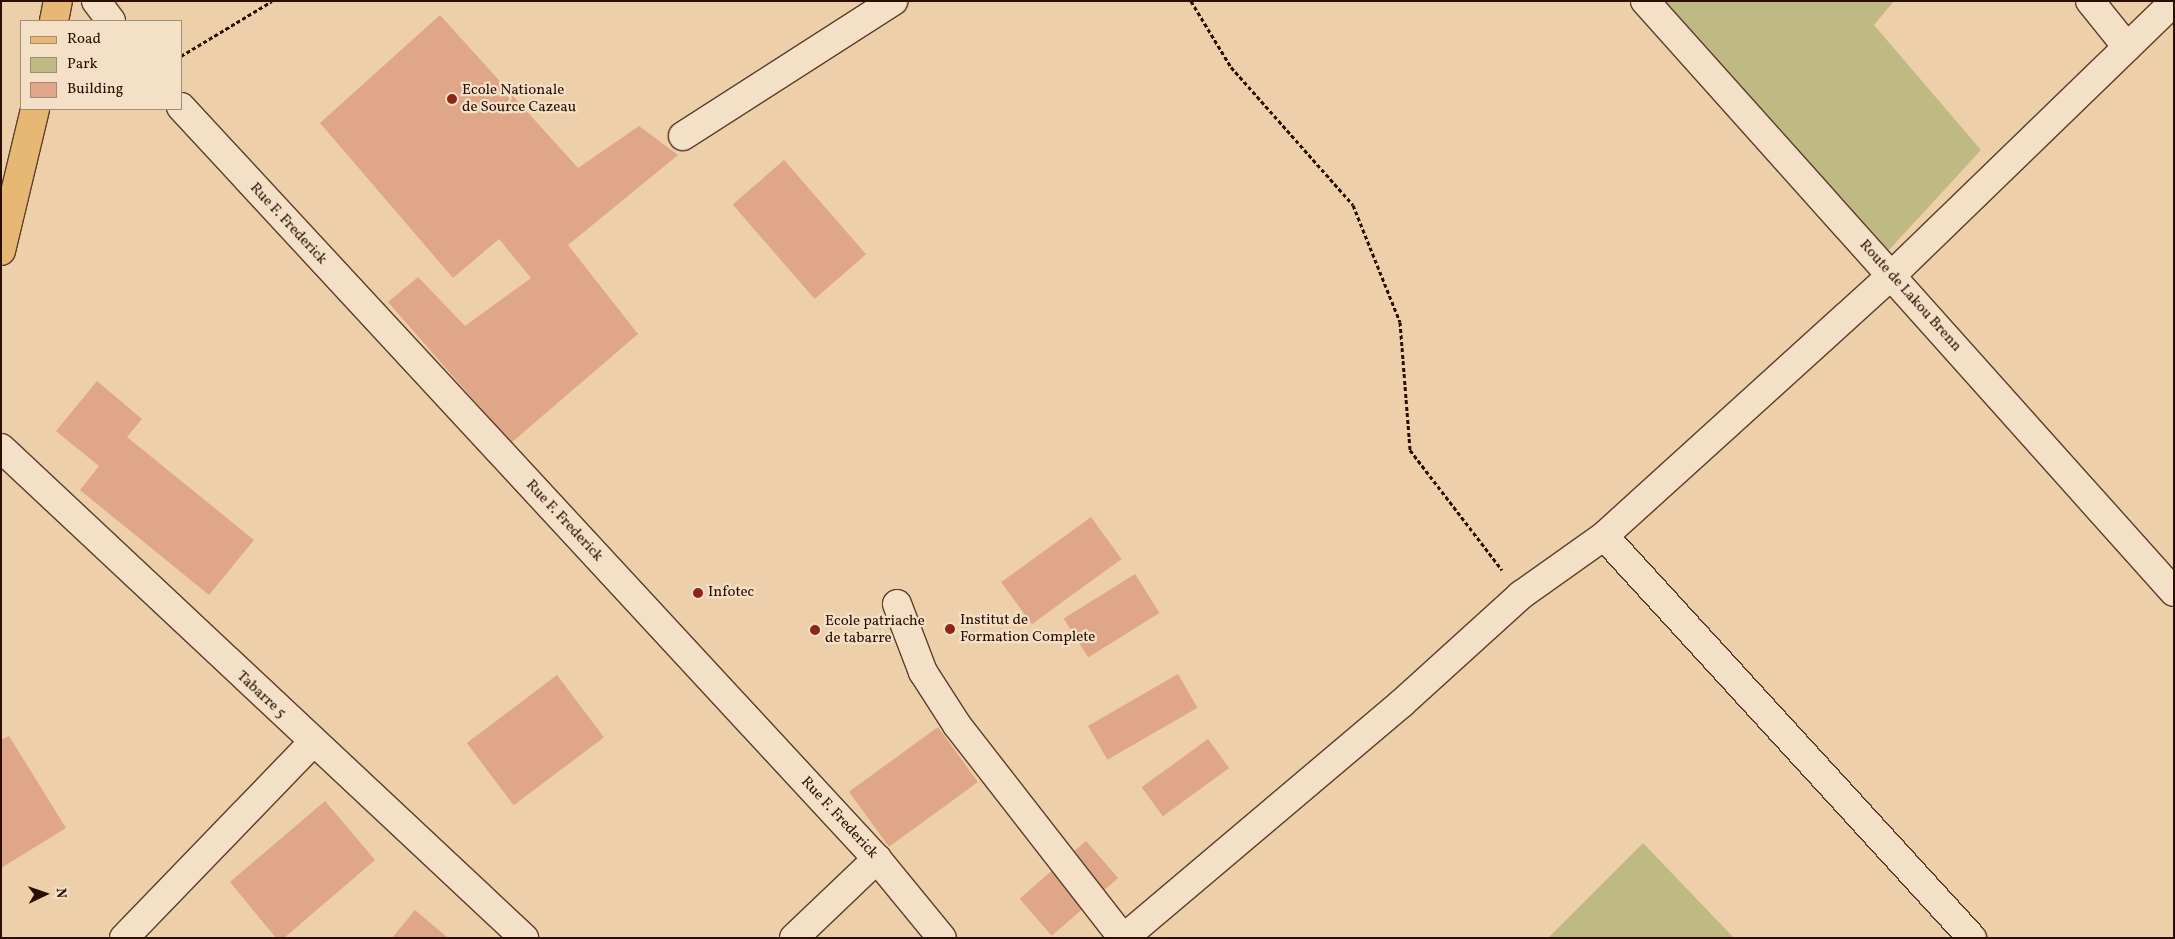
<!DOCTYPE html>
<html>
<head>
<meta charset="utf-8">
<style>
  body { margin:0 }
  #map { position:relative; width:2175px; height:939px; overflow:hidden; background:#edd0a9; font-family:Vollkorn,serif }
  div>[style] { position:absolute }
  .green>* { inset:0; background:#bfb984 }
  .building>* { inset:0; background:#dfa688; transform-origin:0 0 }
  .path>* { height:3px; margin-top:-1.5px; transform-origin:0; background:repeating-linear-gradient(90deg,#2b0e00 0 4px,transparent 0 6.5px) }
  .roads { filter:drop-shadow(1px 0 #5c3e2a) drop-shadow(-1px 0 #5c3e2a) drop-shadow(0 1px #5c3e2a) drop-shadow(0 -1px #5c3e2a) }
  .minor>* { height:28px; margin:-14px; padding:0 14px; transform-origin:14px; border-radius:14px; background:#f3e0c7 }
  .major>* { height:28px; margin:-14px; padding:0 14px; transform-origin:14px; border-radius:14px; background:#e6b874 }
  .dots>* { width:14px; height:14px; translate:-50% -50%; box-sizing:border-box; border:2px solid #f3e0c7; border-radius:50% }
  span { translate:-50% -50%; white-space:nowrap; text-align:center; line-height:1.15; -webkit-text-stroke:4.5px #f3e0c7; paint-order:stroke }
  .poi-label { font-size:15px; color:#2b0e00 }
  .left { translate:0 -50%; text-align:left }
  .street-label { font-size:15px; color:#2b0e00 }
  .frame { position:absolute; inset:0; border:2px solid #2b0e00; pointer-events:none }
  .legend { position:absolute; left:20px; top:20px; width:162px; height:90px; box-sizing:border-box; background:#f3e0c7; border:1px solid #a38c77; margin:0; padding:6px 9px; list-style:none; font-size:15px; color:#2b0e00 }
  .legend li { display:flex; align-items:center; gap:10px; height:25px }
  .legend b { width:25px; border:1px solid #a38c77 }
  .north { position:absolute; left:20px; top:869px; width:50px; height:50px; -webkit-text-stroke:4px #f3e0c7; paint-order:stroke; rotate:87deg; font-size:14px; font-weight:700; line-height:20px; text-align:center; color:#2b0e00 }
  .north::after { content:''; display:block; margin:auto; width:18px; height:22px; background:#2b0e00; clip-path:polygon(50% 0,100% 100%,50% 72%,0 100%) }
</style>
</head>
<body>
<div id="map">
  <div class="green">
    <i style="clip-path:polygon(1661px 1px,1894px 1px,1874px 25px,1981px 150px,1888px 251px)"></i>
    <i style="clip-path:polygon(1643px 843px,1734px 938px,1548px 938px)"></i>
  </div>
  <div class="building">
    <i style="clip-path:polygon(440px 15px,578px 168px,639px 126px,678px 155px,568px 245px,638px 334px,511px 443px,388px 302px,418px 277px,465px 326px,531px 278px,499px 239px,453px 278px,320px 123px)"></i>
    <i style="left:784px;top:160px;width:125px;height:68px;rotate:49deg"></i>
    <i style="clip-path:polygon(97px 381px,142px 419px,127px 437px,254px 540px,209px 595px,80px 490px,99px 466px,56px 431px)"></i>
    <i style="left:1091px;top:517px;width:52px;height:111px;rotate:54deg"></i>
    <i style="left:1135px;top:574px;width:46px;height:84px;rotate:58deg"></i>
    <i style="left:1178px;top:674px;width:39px;height:104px;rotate:60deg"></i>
    <i style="left:557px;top:675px;width:78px;height:113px;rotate:53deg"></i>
    <i style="left:938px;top:727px;width:68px;height:110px;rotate:54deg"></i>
    <i style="clip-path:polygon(9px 736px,66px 828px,1px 868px,1px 740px)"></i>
    <i style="left:1208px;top:739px;width:36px;height:82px;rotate:54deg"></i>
    <i style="clip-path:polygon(325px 801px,375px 860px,284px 938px,276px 938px,230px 882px)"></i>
    <i style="left:1086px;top:841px;width:49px;height:88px;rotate:49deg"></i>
    <i style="clip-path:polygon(415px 910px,448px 938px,392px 938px)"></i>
  </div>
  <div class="path">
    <i style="left:1191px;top:1px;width:77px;rotate:58.8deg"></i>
    <i style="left:1231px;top:67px;width:184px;rotate:48.5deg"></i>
    <i style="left:1353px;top:205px;width:126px;rotate:68.1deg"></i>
    <i style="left:1400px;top:322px;width:128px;rotate:85.5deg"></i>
    <i style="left:1410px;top:450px;width:151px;rotate:52.5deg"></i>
    <i style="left:181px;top:56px;width:106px;rotate:-31.1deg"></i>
  </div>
  <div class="roads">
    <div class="minor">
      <i style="left:96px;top:1px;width:25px;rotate:53deg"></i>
      <i style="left:1645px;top:1px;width:793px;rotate:48.17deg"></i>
      <i style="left:2090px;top:1px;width:59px;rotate:51.2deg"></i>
      <i style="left:181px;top:107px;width:1025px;rotate:47.21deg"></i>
      <i style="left:877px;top:859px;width:102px;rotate:50.6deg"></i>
      <i style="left:683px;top:136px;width:250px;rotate:-32.7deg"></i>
      <i style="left:1px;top:448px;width:717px;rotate:43.13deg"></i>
      <i style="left:1604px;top:536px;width:389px;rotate:-42.2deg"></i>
      <i style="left:1892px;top:275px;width:392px;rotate:-44.1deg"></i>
      <i style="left:897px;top:604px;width:73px;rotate:69.1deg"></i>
      <i style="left:923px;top:672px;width:63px;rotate:57.3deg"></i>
      <i style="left:957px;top:725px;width:270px;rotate:52.1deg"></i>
      <i style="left:124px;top:938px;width:271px;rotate:-46deg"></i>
      <i style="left:794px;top:938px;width:115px;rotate:-43.6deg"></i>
      <i style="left:1124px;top:938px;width:364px;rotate:-40.2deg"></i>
      <i style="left:1402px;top:703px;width:161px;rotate:-42.2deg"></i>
      <i style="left:1521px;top:595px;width:102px;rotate:-35.4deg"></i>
      <i style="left:1604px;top:536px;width:545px;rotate:47.53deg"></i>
    </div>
    <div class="major">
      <i style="left:54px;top:21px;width:20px;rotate:-79deg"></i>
      <i style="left:1px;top:251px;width:146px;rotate:-76.5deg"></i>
    </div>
  </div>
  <div class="dots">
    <i style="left:452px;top:99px;background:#8f2418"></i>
    <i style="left:698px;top:593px;background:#8f2418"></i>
    <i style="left:950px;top:629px;background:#8f2418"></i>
    <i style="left:815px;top:630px;background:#8f2418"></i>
  </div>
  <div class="poi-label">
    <span class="left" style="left:462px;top:99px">Ecole Nationale<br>de Source Cazeau</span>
    <span class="left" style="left:708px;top:593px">Infotec</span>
    <span class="left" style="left:960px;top:629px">Institut de<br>Formation Complete</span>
    <span class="left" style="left:825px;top:630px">Ecole patriache<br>de tabarre</span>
  </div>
  <div class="street-label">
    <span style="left:288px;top:224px;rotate:47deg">Rue F. Frederick</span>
    <span style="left:1910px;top:296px;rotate:48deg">Route de Lakou Brenn</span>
    <span style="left:564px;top:521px;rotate:47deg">Rue F. Frederick</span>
    <span style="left:261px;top:695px;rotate:43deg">Tabarre 5</span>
    <span style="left:839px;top:818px;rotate:47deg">Rue F. Frederick</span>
  </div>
  <div class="frame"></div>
  <ul class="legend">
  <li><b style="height:6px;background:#e6b874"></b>Road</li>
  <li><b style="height:14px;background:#bfb984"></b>Park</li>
  <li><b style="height:14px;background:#dfa688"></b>Building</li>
  </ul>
  <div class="north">N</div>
</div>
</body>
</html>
